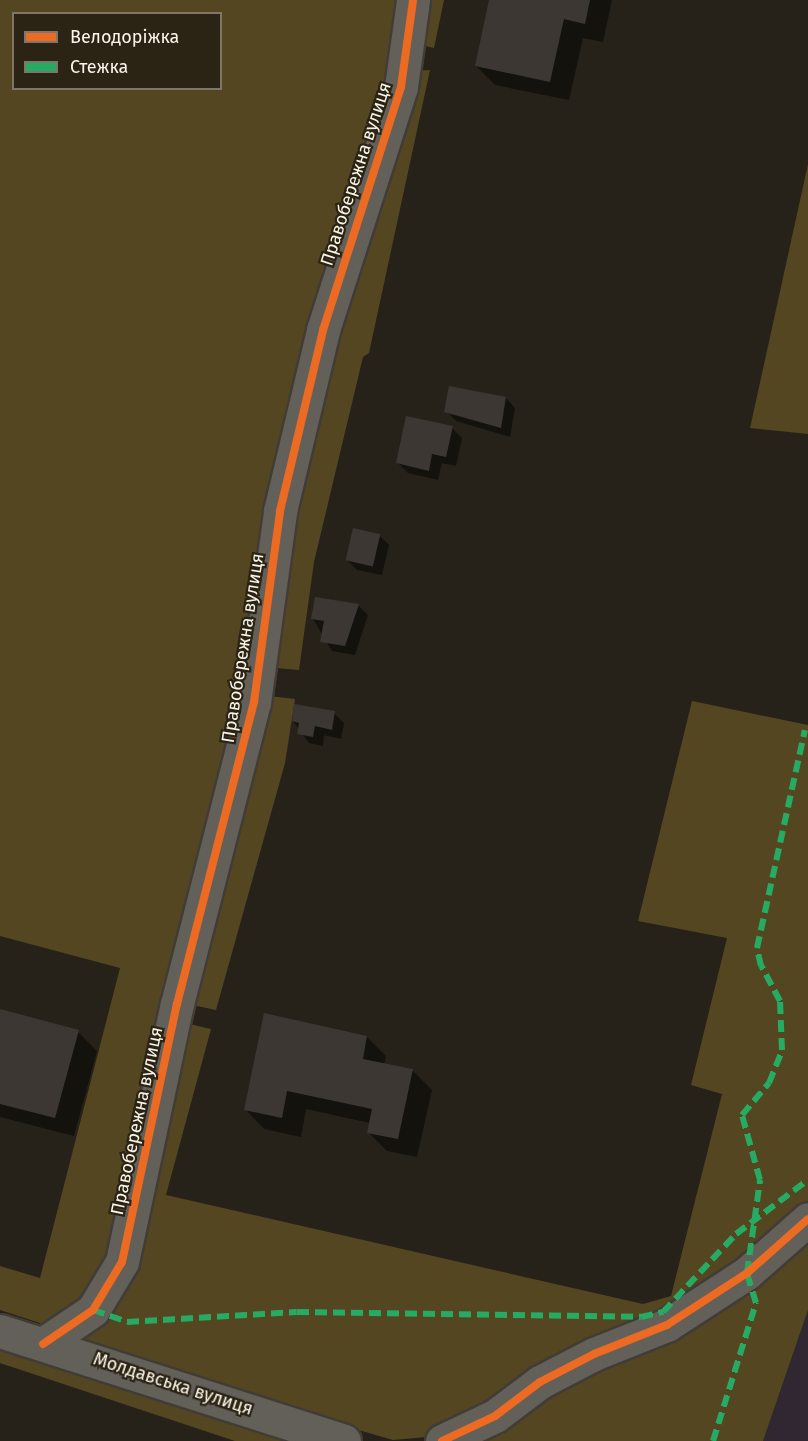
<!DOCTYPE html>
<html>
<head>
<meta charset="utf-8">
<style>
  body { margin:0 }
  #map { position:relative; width:808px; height:1441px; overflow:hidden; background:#262219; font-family:"Fira Sans",sans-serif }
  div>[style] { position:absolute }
  .industrial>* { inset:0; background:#302733 }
  .green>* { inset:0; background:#554622 }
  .shadow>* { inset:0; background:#0007 }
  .building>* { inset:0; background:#3d3734; transform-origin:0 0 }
  .roads { filter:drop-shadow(2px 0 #413d36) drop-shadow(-2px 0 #413d36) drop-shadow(0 2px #413d36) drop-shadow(0 -2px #413d36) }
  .minor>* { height:33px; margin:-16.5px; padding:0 16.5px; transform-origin:16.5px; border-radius:16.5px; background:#636059 }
  .quiet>* { height:6px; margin-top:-3px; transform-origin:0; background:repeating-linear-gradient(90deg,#26ab63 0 12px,transparent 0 18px) }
  .cycleway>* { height:8px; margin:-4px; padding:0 4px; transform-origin:4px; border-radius:4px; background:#ed6a23 }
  span { translate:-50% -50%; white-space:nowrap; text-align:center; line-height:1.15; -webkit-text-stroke:4.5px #2b2414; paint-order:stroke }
  .street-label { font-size:18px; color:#f9f4e9 }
  .legend { position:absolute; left:12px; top:12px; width:210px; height:78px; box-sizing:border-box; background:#2b2414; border:2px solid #7d7769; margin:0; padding:8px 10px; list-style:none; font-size:18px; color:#f9f4e9 }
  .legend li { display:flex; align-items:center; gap:12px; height:30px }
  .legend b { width:30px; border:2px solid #7d7769 }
</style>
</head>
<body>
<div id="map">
  <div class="industrial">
    <i style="clip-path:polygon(808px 1310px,808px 1441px,763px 1441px)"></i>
  </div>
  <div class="green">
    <i style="clip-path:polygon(evenodd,0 0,403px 0,397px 51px,102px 1282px,77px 1309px,46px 1325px,0 1310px,0 1266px,40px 1278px,120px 968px,0 936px,0 0,14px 14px,220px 14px,220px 88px,14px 88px,14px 14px)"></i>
    <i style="clip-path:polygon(421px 0,444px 0,434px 48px,416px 44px)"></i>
    <i style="clip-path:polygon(430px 70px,369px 353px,363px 357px,314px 562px,299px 670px,264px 667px,292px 499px,410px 71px)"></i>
    <i style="clip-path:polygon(808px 164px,808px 434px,750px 428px)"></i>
    <i style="clip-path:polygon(260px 695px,295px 699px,285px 763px,216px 1010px,188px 1004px)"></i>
    <i style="clip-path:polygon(692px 701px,808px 725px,808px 1209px,731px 1275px,438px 1436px,393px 1440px,272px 1405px,77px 1336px,96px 1322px,185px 1023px,211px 1029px,166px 1195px,643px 1304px,671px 1296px,722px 1094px,691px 1085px,727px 938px,638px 921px)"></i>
    <i style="clip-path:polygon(808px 1231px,808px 1310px,763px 1441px,476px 1441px)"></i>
    <i style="clip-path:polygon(0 1348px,293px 1441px,235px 1441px,0 1363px)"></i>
  </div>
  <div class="shadow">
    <i style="clip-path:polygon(490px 0,612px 0,603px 42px,583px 38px,569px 100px,495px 85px,476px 66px)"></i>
    <i style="clip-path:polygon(506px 398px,515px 408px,510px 437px,456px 421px,446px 411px)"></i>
    <i style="clip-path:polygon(452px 428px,462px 438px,456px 466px,442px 463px,438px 480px,408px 473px,398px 463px)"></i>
    <i style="clip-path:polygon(379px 535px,389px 545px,382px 575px,357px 570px,347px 560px)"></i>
    <i style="clip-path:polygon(358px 605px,368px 615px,355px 655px,332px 651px,313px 619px)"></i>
    <i style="clip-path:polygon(334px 713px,344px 723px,341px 739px,324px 735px,323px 746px,309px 743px,293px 721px)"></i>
    <i style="clip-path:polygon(0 1011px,78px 1032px,97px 1051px,74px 1136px,0 1117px)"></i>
    <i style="clip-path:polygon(367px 1037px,386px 1056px,384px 1065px,413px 1071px,432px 1090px,417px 1157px,387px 1151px,368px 1132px,370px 1123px,306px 1109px,301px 1137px,264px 1129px,245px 1109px)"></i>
  </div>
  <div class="building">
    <i style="clip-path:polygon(489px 0,590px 0,585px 24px,564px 19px,550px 82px,475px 66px)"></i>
    <i style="clip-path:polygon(449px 386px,506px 397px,501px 428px,444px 412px)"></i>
    <i style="clip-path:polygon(406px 416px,453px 426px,446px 457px,432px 454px,429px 471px,396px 463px)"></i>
    <i style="left:353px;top:528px;width:28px;height:33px;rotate:13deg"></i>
    <i style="clip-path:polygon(315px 597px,359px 604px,345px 646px,320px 642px,324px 621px,311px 619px)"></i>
    <i style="clip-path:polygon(294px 704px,335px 711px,332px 730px,315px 726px,313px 737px,297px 734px,299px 723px,292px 721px)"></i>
    <i style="clip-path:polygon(0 1009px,79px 1030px,55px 1118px,0 1104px)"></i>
    <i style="clip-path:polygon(264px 1013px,367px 1036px,363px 1059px,413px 1069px,398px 1139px,367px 1133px,372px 1109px,287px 1091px,282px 1118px,244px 1110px)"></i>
  </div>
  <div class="roads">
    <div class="minor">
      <i style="left:0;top:1331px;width:361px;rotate:17.7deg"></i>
      <i style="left:43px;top:1344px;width:60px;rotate:-34.2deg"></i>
      <i style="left:93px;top:1310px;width:56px;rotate:-58.9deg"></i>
      <i style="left:122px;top:1262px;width:264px;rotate:-78deg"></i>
      <i style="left:177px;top:1004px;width:312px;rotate:-75.7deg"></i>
      <i style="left:254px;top:702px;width:193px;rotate:-82.2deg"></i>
      <i style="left:280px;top:511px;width:186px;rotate:-76.6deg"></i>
      <i style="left:323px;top:330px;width:255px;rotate:-72.2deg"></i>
      <i style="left:401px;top:87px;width:88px;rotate:-82.1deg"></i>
      <i style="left:442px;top:1441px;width:59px;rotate:-25.3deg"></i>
      <i style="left:495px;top:1416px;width:56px;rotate:-37.1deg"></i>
      <i style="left:540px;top:1382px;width:61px;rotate:-27.4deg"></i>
      <i style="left:594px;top:1354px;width:79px;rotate:-21.7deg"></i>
      <i style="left:667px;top:1325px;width:95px;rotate:-33deg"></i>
      <i style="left:747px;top:1273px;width:81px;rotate:-41.5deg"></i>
    </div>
  </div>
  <div class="quiet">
    <i style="left:93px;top:1310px;width:36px;rotate:19deg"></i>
    <i style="left:127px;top:1322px;width:170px;rotate:-3.4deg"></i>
    <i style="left:297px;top:1312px;width:344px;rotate:0.8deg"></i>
    <i style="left:641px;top:1317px;width:23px;rotate:-13deg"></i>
    <i style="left:663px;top:1312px;width:107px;rotate:-46.9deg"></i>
    <i style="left:736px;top:1234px;width:90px;rotate:-36.9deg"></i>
    <i style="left:713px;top:1441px;width:145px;rotate:-72.7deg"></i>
    <i style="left:756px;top:1303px;width:31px;rotate:-107deg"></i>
    <i style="left:747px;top:1273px;width:94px;rotate:-82deg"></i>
    <i style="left:760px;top:1180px;width:67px;rotate:-105.5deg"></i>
    <i style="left:742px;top:1115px;width:42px;rotate:-49.8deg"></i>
    <i style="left:769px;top:1083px;width:35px;rotate:-68deg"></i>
    <i style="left:782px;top:1050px;width:49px;rotate:-92.3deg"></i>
    <i style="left:780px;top:1001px;width:40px;rotate:-118deg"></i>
    <i style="left:761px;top:966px;width:18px;rotate:-103deg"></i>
    <i style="left:757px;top:948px;width:223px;rotate:-77.6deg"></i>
  </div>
  <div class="cycleway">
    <i style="left:43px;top:1344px;width:60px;rotate:-34.2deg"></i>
    <i style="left:93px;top:1310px;width:56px;rotate:-58.9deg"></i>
    <i style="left:122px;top:1262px;width:264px;rotate:-78deg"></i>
    <i style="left:177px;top:1004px;width:312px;rotate:-75.7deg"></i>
    <i style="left:254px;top:702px;width:193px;rotate:-82.2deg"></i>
    <i style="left:280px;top:511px;width:186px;rotate:-76.6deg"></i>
    <i style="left:323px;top:330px;width:255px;rotate:-72.2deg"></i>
    <i style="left:401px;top:87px;width:88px;rotate:-82.1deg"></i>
    <i style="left:442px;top:1441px;width:59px;rotate:-25.3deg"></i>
    <i style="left:495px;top:1416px;width:56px;rotate:-37.1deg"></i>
    <i style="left:540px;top:1382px;width:61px;rotate:-27.4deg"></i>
    <i style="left:594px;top:1354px;width:79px;rotate:-21.7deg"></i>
    <i style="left:667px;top:1325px;width:95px;rotate:-33deg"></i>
    <i style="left:747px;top:1273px;width:81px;rotate:-41.5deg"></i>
  </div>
  <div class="street-label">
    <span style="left:356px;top:174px;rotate:-72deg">Правобережна вулиця</span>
    <span style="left:243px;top:648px;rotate:-81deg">Правобережна вулиця</span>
    <span style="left:137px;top:1121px;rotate:-78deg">Правобережна вулиця</span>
    <span style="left:173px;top:1384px;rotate:18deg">Молдавська вулиця</span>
  </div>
  <ul class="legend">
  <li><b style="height:8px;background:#ed6a23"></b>Велодоріжка</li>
  <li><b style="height:8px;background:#26ab63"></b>Стежка</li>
  </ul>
</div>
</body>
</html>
